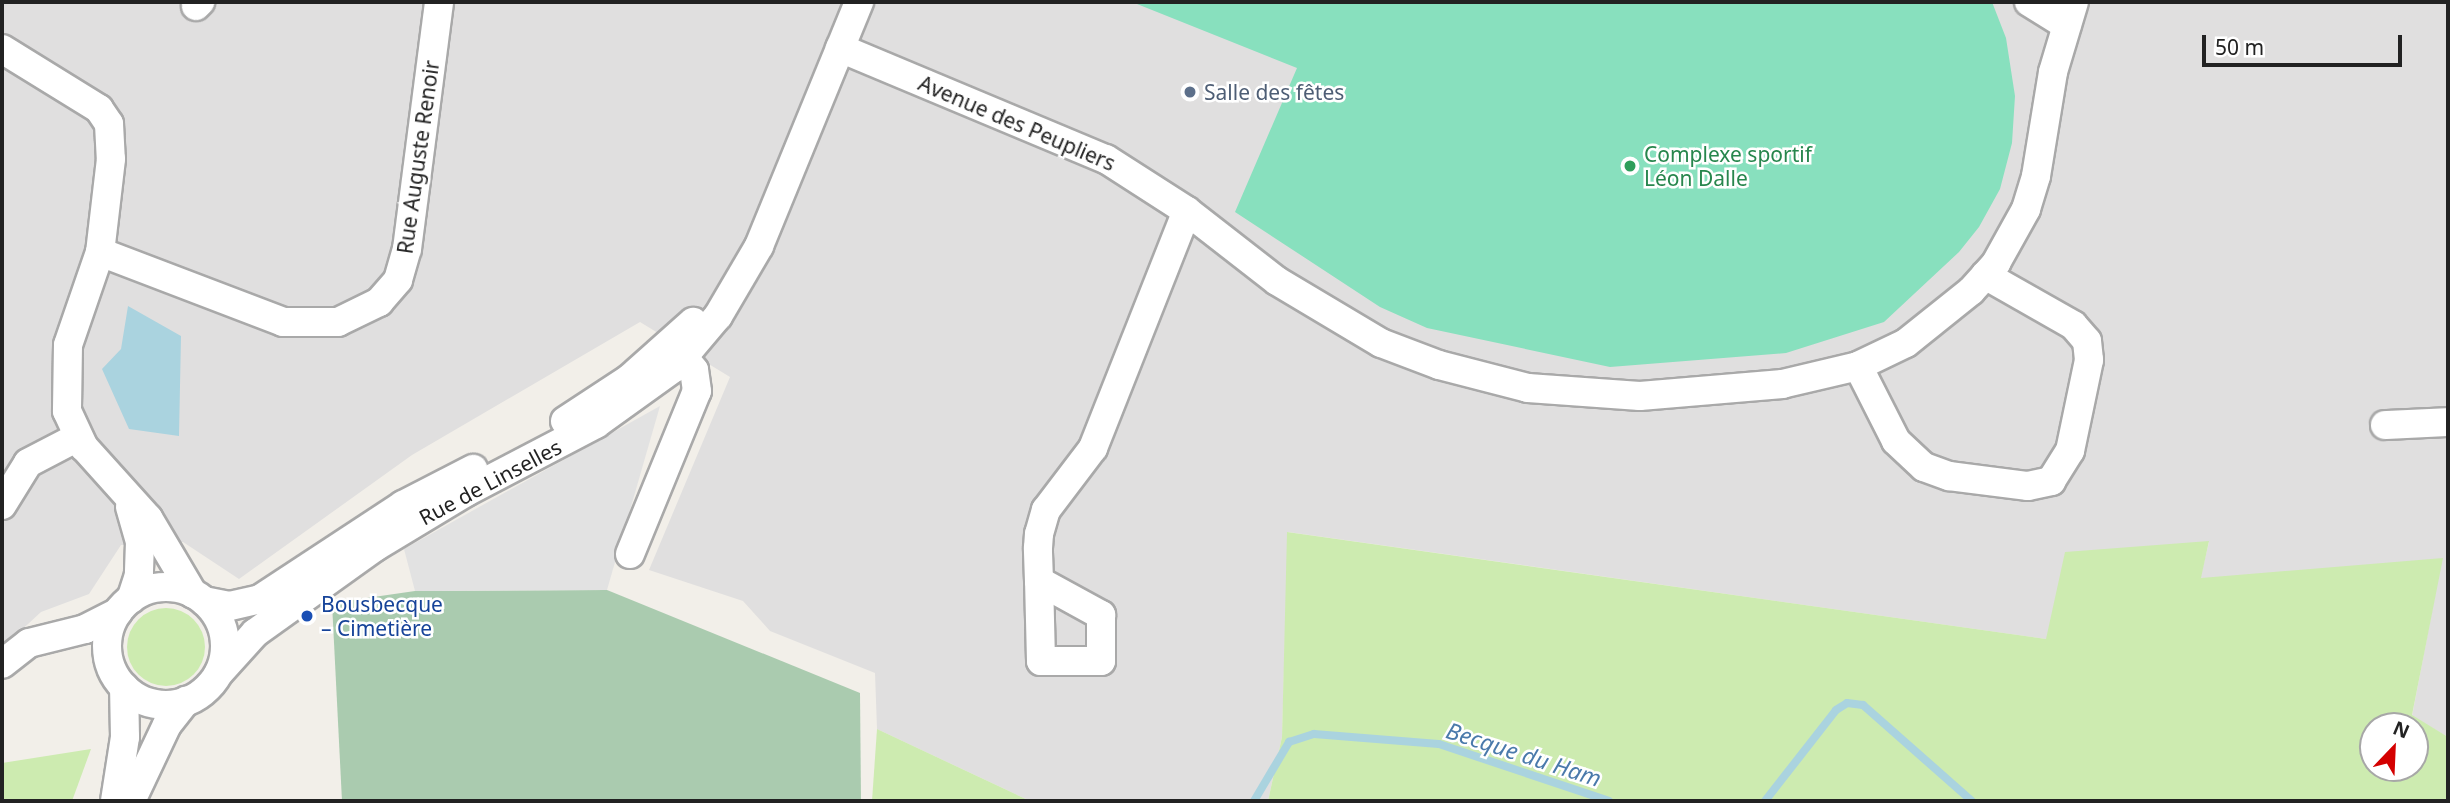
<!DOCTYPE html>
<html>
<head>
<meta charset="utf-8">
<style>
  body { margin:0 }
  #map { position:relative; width:2450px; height:803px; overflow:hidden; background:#f2efe9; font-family:"Noto Sans",sans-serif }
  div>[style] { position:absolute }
  .residential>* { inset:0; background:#e0dfdf }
  .grass>* { inset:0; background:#cdebb0 }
  .round { border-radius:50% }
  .cemetery>* { inset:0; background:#aacbaf }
  .pitch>* { inset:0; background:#88e0be }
  .parking>* { inset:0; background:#e2e2e2 }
  .water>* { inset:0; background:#aad3df }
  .stream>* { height:8px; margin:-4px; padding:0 4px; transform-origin:4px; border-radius:4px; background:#aad3df }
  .roads { filter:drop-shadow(2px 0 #a9a9a9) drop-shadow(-2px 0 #a9a9a9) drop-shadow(0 2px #a9a9a9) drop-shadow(0 -2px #a9a9a9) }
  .minor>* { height:28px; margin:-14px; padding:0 14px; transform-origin:14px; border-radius:14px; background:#fff }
  .minor>.ring { margin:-14px; padding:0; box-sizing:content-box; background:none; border:28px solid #fff; border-radius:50% }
  .dots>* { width:19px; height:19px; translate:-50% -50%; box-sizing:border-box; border:4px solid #fff; border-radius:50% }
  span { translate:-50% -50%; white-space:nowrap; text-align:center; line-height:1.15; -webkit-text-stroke:5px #fff; paint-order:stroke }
  .service-label { font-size:21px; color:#4e5e75 }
  .left { translate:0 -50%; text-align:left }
  .street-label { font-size:21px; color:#222 }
  .leisure-label { font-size:21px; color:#27864d }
  .transit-label { font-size:21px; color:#164399 }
  .water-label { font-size:23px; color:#4a7aab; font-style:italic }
  .frame { position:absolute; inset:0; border:4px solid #222; pointer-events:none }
  .north { position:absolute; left:2359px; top:712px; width:70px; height:70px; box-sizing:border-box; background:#fff; border:2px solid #a7a7a7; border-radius:50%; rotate:23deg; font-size:19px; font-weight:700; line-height:28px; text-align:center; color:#222 }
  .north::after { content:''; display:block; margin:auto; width:24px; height:32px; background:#d40000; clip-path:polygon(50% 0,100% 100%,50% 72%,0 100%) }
  .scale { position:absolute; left:2202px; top:35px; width:200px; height:32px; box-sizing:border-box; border:4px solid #222; border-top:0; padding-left:9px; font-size:21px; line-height:24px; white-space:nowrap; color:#222; -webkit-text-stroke:5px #fff; paint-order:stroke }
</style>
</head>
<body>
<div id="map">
  <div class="residential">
    <i style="clip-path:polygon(2px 2px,2448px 2px,2448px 737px,2412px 716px,2442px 559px,2200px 579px,2209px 542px,2046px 639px,1288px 532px,1282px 737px,1268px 801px,1030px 801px,877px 729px,875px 673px,770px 631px,743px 601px,649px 570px,730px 377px,640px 322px,412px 455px,239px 579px,183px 542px,121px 545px,89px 594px,41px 612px,2px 648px)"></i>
  </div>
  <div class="grass">
    <i style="clip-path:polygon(evenodd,1287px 532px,2046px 639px,2065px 552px,2209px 541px,2201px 578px,2443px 558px,2412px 715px,2448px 737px,2448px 801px,1268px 801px,1282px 737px,1287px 532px,2373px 726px,2415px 726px,2415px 768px,2373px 768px,2373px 726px)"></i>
    <i class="round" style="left:127px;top:608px;width:78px;height:78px"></i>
    <i style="clip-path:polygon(877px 729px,1030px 801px,872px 801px)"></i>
    <i style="clip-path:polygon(91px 749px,72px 801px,2px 801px,2px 763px)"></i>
  </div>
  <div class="cemetery">
    <i style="clip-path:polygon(607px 590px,860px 693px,861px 801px,342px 801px,332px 603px,415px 591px)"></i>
  </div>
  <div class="pitch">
    <i style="clip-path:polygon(1132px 2px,1992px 2px,2006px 38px,2015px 96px,2012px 143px,2000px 189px,1979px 227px,1959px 252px,1884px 322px,1786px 353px,1610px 367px,1427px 328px,1380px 307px,1235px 212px,1297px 68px)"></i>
  </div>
  <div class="parking">
    <i style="clip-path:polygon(660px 406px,607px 590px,415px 591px,404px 549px)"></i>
  </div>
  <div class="water">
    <i style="clip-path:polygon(128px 306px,181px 336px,179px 436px,129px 429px,102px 369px,121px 349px)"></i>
  </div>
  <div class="stream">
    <i style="left:1254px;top:801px;width:69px;rotate:-59.3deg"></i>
    <i style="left:1289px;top:742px;width:26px;rotate:-18deg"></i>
    <i style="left:1314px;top:734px;width:125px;rotate:4.6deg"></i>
    <i style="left:1439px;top:744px;width:179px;rotate:18.5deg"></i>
    <i style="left:1765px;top:801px;width:115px;rotate:-52deg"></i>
    <i style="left:1836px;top:710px;width:13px;rotate:-32deg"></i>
    <i style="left:1847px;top:703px;width:16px;rotate:7deg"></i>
    <i style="left:1863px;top:705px;width:145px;rotate:41.4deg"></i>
  </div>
  <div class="roads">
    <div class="minor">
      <i style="left:2029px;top:2px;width:44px;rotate:31.9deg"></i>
      <i style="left:196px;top:6px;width:6px;rotate:-45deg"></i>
      <i style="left:840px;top:48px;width:288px;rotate:22.7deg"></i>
      <i style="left:1106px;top:159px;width:96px;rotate:32.7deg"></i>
      <i style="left:1187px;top:211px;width:114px;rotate:37.9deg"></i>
      <i style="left:1277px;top:281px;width:121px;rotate:30.8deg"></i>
      <i style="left:1381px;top:343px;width:62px;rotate:20.8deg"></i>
      <i style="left:1439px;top:365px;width:92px;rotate:14.5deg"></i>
      <i style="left:1528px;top:388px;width:112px;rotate:4.1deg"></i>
      <i style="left:1640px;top:396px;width:143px;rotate:-4.8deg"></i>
      <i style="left:1782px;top:384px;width:78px;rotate:-13.3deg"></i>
      <i style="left:1858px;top:366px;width:53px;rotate:-25.6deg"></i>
      <i style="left:1906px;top:343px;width:83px;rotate:-38.7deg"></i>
      <i style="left:1971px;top:291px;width:38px;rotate:-48deg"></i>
      <i style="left:1996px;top:263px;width:62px;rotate:-60.9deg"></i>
      <i style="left:2026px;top:209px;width:34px;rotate:-73deg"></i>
      <i style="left:2036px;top:176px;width:105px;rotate:-80.7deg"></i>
      <i style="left:2053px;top:72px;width:73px;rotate:-73.3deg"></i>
      <i style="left:2px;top:49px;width:114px;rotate:31.7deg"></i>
      <i style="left:99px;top:109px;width:18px;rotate:56deg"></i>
      <i style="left:109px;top:124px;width:35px;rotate:87deg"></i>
      <i style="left:111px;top:159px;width:94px;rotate:96.7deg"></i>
      <i style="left:100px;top:252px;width:98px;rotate:109deg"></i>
      <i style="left:68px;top:345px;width:66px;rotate:90.9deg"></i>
      <i style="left:67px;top:411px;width:40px;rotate:65deg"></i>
      <i style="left:84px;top:447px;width:96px;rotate:48deg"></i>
      <i style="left:148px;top:518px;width:88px;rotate:59.4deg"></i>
      <i style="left:100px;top:252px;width:196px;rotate:20.9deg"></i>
      <i style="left:283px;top:322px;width:55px"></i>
      <i style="left:338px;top:322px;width:46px;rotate:-26deg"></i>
      <i style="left:379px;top:302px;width:29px;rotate:-49deg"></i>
      <i style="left:398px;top:280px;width:32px;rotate:-74deg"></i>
      <i style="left:407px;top:249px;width:249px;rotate:-82.6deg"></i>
      <i style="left:1858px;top:366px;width:84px;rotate:63.1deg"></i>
      <i style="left:1896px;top:441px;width:38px;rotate:43deg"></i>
      <i style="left:1924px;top:467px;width:27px;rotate:20deg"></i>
      <i style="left:1949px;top:476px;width:80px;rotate:7.2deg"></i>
      <i style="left:2028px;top:486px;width:24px;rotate:-12deg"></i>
      <i style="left:2051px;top:481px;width:36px;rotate:-58deg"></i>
      <i style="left:2070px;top:451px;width:93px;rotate:-78.2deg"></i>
      <i style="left:2089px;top:360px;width:19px;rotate:-96deg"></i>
      <i style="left:2087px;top:341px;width:21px;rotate:-131deg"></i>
      <i style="left:2073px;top:325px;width:101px;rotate:-150.4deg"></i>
      <i style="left:565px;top:421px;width:77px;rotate:-33.3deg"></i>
      <i style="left:629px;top:379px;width:86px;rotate:-41.7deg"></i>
      <i style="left:2385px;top:425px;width:63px;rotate:-2.7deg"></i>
      <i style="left:2px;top:505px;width:49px;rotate:-58.2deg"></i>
      <i style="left:28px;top:463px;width:56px;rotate:-27.5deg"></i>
      <i style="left:130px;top:507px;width:36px;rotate:74deg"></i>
      <i style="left:140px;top:542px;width:33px;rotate:92deg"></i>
      <i style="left:139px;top:575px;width:25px;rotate:108deg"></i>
      <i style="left:630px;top:554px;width:176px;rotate:-67.7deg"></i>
      <i style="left:697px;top:391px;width:21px;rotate:-98deg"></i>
      <i style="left:694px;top:370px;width:32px;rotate:-129deg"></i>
      <i style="left:1039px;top:581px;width:71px;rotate:28.7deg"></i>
      <i style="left:1101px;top:615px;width:46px;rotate:90deg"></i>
      <i style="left:1101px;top:661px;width:60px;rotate:180deg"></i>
      <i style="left:1041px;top:661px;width:80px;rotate:-91.4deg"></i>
      <i style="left:1039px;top:581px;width:33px;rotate:-92deg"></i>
      <i style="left:1038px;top:548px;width:14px;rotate:-86deg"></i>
      <i style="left:1039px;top:534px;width:25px;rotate:-74deg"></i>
      <i style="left:1046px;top:510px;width:78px;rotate:-52.8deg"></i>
      <i style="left:1093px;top:448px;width:255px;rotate:-68.4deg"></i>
      <i class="ring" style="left:107px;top:587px;width:90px;height:90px"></i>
      <i style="left:204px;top:601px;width:26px;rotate:11deg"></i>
      <i style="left:230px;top:606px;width:31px;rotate:-13deg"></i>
      <i style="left:260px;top:599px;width:171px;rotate:-33.3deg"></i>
      <i style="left:403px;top:505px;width:79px;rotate:-27.2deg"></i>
      <i style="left:2px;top:664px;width:34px;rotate:-38deg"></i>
      <i style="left:29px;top:643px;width:58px;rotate:-14deg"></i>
      <i style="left:85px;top:629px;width:37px;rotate:-27deg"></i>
      <i style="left:219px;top:673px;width:54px;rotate:-48deg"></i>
      <i style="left:255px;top:633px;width:148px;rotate:-35.6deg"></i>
      <i style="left:375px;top:547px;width:106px;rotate:-31.1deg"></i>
      <i style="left:466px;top:492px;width:147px;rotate:-27.6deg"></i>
      <i style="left:596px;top:424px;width:96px;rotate:-35.7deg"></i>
      <i style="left:674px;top:368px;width:68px;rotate:-49.8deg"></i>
      <i style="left:718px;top:316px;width:81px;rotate:-59.6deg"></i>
      <i style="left:759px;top:246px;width:264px;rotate:-67.7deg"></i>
      <i style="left:115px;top:801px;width:65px;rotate:-81.1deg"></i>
      <i style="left:125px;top:737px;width:50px;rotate:-91.1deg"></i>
      <i style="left:131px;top:801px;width:84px;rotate:-64.7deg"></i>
      <i style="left:167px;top:725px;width:31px;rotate:-52deg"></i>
    </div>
  </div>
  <div class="dots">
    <i style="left:1190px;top:92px;background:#5c6f8a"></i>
    <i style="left:1630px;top:166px;background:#2e9e5b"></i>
    <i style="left:307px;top:616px;background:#1a4fb4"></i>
  </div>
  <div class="service-label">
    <span class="left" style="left:1204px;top:92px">Salle des fêtes</span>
  </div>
  <div class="street-label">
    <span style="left:1017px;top:123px;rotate:23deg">Avenue des Peupliers</span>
    <span style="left:418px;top:157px;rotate:-82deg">Rue Auguste Renoir</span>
    <span style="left:490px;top:482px;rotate:-28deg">Rue de Linselles</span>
  </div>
  <div class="leisure-label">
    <span class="left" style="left:1644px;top:166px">Complexe sportif<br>Léon Dalle</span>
  </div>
  <div class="transit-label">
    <span class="left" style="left:321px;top:616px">Bousbecque<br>– Cimetière</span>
  </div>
  <div class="water-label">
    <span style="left:1524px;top:754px;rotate:18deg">Becque du Ham</span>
  </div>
  <div class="frame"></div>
  <div class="north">N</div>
  <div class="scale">50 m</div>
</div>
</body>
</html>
